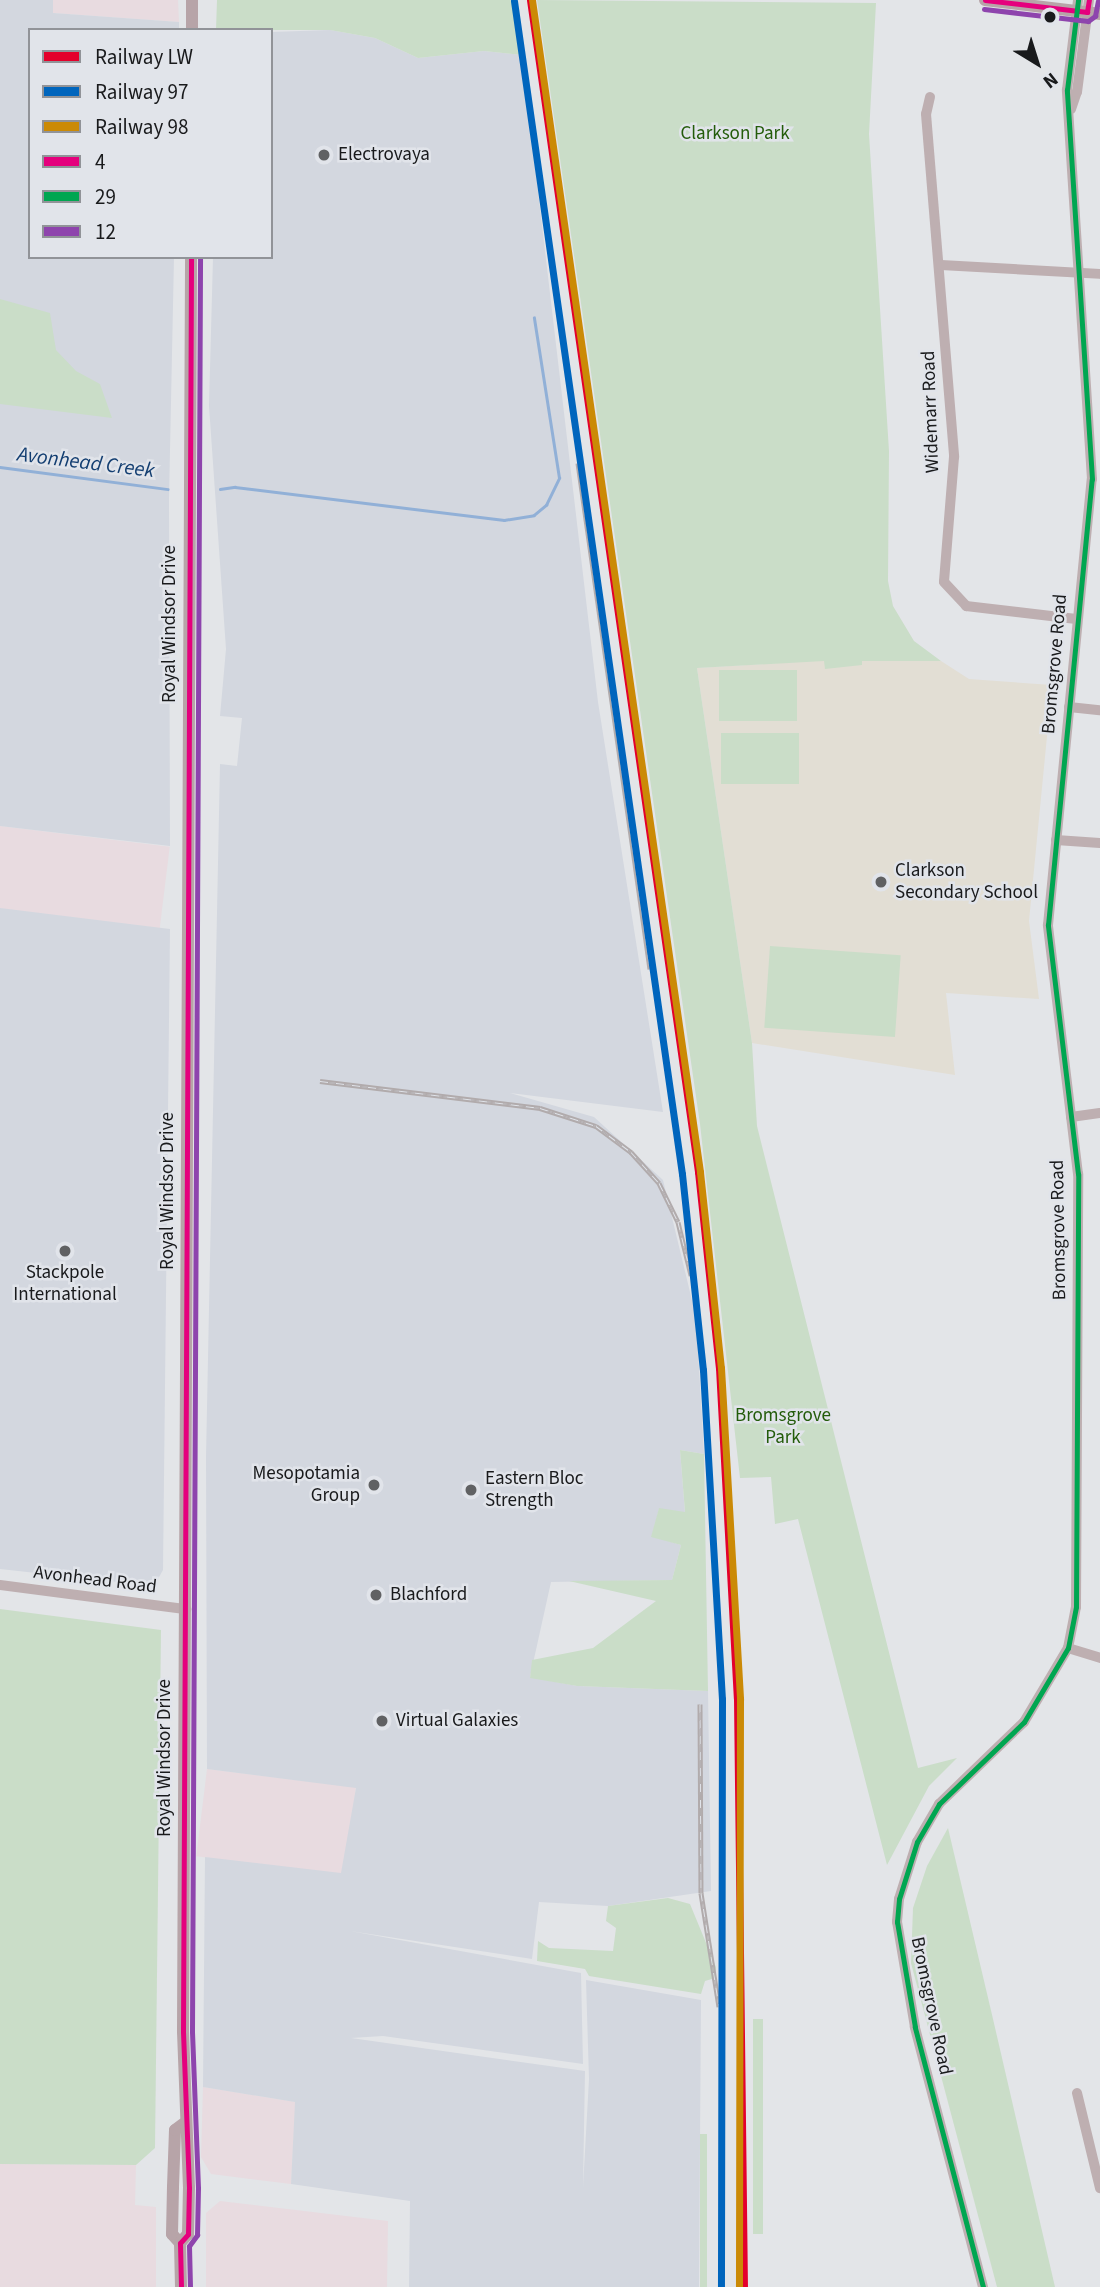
<!DOCTYPE html>
<html>
<head>
<meta charset="utf-8">
<style>
  body { margin:0 }
  #map { position:relative; width:1100px; height:2287px; overflow:hidden; background:#e3e5e8; font-family:"Source Sans 3",sans-serif }
  div>[style] { position:absolute }
  .commercial>* { inset:0; background:#e8dbe0; transform-origin:0 0 }
  .built>* { inset:0; background:#d3d7df }
  .education>* { inset:0; background:#e2ded4 }
  .green>* { inset:0; background:#caddc8; transform-origin:0 0 }
  .stream>* { height:2.5px; margin:-1.25px; padding:0 1.25px; transform-origin:1.25px; border-radius:1.25px; background:#91b0d7 }
  .minor>* { height:10px; margin:-5px; padding:0 5px; transform-origin:5px; border-radius:5px; background:#beafb1 }
  .major>* { height:12px; margin:-6px; padding:0 6px; transform-origin:6px; border-radius:6px; background:#b7a4a8 }
  .rail>* { height:5px; margin-top:-2.5px; transform-origin:0; background:repeating-linear-gradient(90deg,#e1e4ea 0 8px,#b1abac 0 16px); box-sizing:border-box; border-block:2px solid #b1abac }
  .bus-1>* { height:5px; margin:-2.5px; padding:0 2.5px; transform-origin:2.5px; border-radius:2.5px; background:#e5007d }
  .bus-2>* { height:5px; margin:-2.5px; padding:0 2.5px; transform-origin:2.5px; border-radius:2.5px; background:#00a651 }
  .bus-3>* { height:5px; margin:-2.5px; padding:0 2.5px; transform-origin:2.5px; border-radius:2.5px; background:#8e44ad }
  .rail-1>* { height:7px; margin:-3.5px; padding:0 3.5px; transform-origin:3.5px; border-radius:3.5px; background:#e4002b }
  .rail-2>* { height:7px; margin:-3.5px; padding:0 3.5px; transform-origin:3.5px; border-radius:3.5px; background:#0065bd }
  .rail-3>* { height:7px; margin:-3.5px; padding:0 3.5px; transform-origin:3.5px; border-radius:3.5px; background:#cb8a06 }
  .dots>* { width:19px; height:19px; translate:-50% -50%; box-sizing:border-box; border:4px solid #e1e4ea; border-radius:50% }
  span { translate:-50% -50%; white-space:nowrap; text-align:center; line-height:1.15; -webkit-text-stroke:5px #e1e4ea; paint-order:stroke }
  .park-label { font-size:19px; color:#235c0a }
  .poi-label { font-size:19px; color:#191a1c }
  .left { translate:0 -50%; text-align:left }
  .right { translate:-100% -50%; text-align:right }
  .street-label { font-size:19px; color:#191a1c }
  .water-label { font-size:21px; color:#133e71; font-style:italic }
  .legend { position:absolute; left:28px; top:28px; width:245px; height:231px; box-sizing:border-box; background:#e1e4ea; border:2px solid #919398; margin:0; padding:9px 12px; list-style:none; font-size:21px; color:#191a1c }
  .legend li { display:flex; align-items:center; gap:14px; height:35px }
  .legend b { width:35px; border:2px solid #919398 }
  .north { position:absolute; left:1002px; top:28px; width:70px; height:70px; -webkit-text-stroke:5px #e1e4ea; paint-order:stroke; rotate:142deg; font-size:19px; font-weight:700; line-height:28px; text-align:center; color:#191a1c }
  .north::after { content:''; display:block; margin:auto; width:24px; height:32px; background:#191a1c; clip-path:polygon(50% 0,100% 100%,50% 72%,0 100%) }
</style>
</head>
<body>
<div id="map">
  <div class="commercial">
    <i style="clip-path:polygon(53px 0,178px 0,179px 22px,53px 13px)"></i>
    <i style="left:0;top:826px;width:171px;height:82px;rotate:7deg"></i>
    <i style="left:207px;top:1769px;width:150px;height:88px;rotate:7deg"></i>
    <i style="clip-path:polygon(203px 2087px,296px 2102px,291px 2184px,211px 2174px,201px 2157px)"></i>
    <i style="clip-path:polygon(0 2164px,136px 2165px,135px 2205px,156px 2207px,156px 2287px,0 2287px)"></i>
    <i style="clip-path:polygon(220px 2201px,388px 2221px,387px 2287px,206px 2287px,206px 2213px)"></i>
  </div>
  <div class="built">
    <i style="clip-path:polygon(0 0,53px 0,53px 13px,179px 22px,179px 30px,30px 30px,30px 257px,174px 257px,169px 499px,170px 846px,0 826px)"></i>
    <i style="clip-path:polygon(330px 30px,375px 38px,418px 58px,484px 51px,522px 55px,598px 702px,663px 1112px,510px 1093px,594px 1117px,663px 1180px,696px 1317px,704px 1454px,680px 1450px,685px 1513px,659px 1509px,652px 1536px,681px 1545px,672px 1580px,551px 1582px,530px 1677px,577px 1686px,708px 1691px,711px 1891px,608px 1906px,539px 1902px,532px 1959px,350px 1931px,581px 1973px,583px 2064px,383px 2036px,351px 2038px,585px 2071px,583px 2187px,589px 2079px,586px 1980px,701px 2000px,699px 2287px,409px 2287px,410px 2201px,291px 2184px,295px 2102px,203px 2087px,205px 1857px,341px 1873px,356px 1788px,207px 1769px,206px 1457px,220px 764px,237px 766px,242px 718px,220px 716px,226px 649px,209px 406px,213px 257px,271px 257px,271px 32px)"></i>
    <i style="clip-path:polygon(0 908px,170px 929px,163px 1570px,154px 1586px,0 1569px)"></i>
  </div>
  <div class="education">
    <i style="clip-path:polygon(813px 661px,941px 661px,969px 679px,1052px 685px,1029px 921px,1039px 999px,946px 993px,955px 1075px,752px 1043px,697px 668px)"></i>
  </div>
  <div class="green">
    <i style="clip-path:polygon(217px 0,514px 0,522px 55px,484px 51px,418px 58px,375px 38px,330px 30px,216px 30px)"></i>
    <i style="clip-path:polygon(537px 0,876px 3px,869px 134px,889px 451px,888px 581px,893px 606px,914px 641px,941px 661px,862px 661px,862px 665px,825px 669px,824px 661px,697px 668px,752px 1043px,757px 1126px,918px 1768px,957px 1758px,929px 1786px,887px 1865px,798px 1519px,775px 1524px,771px 1477px,740px 1478px,700px 1124px)"></i>
    <i style="clip-path:polygon(0 299px,50px 313px,56px 350px,76px 371px,100px 384px,112px 418px,0 404px)"></i>
    <i style="left:797px;top:670px;width:51px;height:78px;rotate:90deg"></i>
    <i style="left:721px;top:733px;width:78px;height:51px"></i>
    <i style="left:770px;top:946px;width:131px;height:82px;rotate:4deg"></i>
    <i style="clip-path:polygon(680px 1450px,704px 1454px,708px 1691px,577px 1686px,530px 1678px,532px 1660px,593px 1648px,656px 1601px,569px 1581px,672px 1580px,681px 1545px,651px 1537px,659px 1508px,685px 1512px)"></i>
    <i style="clip-path:polygon(0 1609px,161px 1630px,155px 2148px,136px 2165px,0 2164px)"></i>
    <i style="clip-path:polygon(948px 1828px,993px 2019px,1055px 2287px,997px 2287px,911px 1963px,913px 1908px,927px 1866px)"></i>
    <i style="clip-path:polygon(668px 1898px,690px 1904px,716px 1967px,715px 1978px,705px 1981px,701px 1994px,589px 1976px,585px 1969px,537px 1961px,538px 1941px,549px 1948px,613px 1951px,616px 1928px,606px 1921px,608px 1906px)"></i>
    <i style="left:753px;top:2019px;width:10px;height:215px"></i>
    <i style="left:707px;top:2134px;width:153px;height:7px;rotate:90deg"></i>
  </div>
  <div class="stream">
    <i style="left:0;top:467px;width:169px;rotate:7.5deg"></i>
    <i style="left:220px;top:489px;width:15px;rotate:-8deg"></i>
    <i style="left:235px;top:487px;width:271px;rotate:7deg"></i>
    <i style="left:504px;top:520px;width:30px;rotate:-9deg"></i>
    <i style="left:534px;top:515px;width:16px;rotate:-40deg"></i>
    <i style="left:546px;top:505px;width:30px;rotate:-64deg"></i>
    <i style="left:559px;top:478px;width:162px;rotate:-98.9deg"></i>
  </div>
  <div class="minor">
    <i style="left:930px;top:97px;width:17px;rotate:103deg"></i>
    <i style="left:926px;top:114px;width:344px;rotate:85.3deg"></i>
    <i style="left:954px;top:457px;width:125px;rotate:94.6deg"></i>
    <i style="left:944px;top:582px;width:33px;rotate:47deg"></i>
    <i style="left:966px;top:606px;width:111px;rotate:6.7deg"></i>
    <i style="left:1071px;top:109px;width:18px;rotate:-71deg"></i>
    <i style="left:1077px;top:92px;width:93px;rotate:-82.6deg"></i>
    <i style="left:941px;top:265px;width:159px;rotate:3.2deg"></i>
    <i style="left:1069px;top:707px;width:31px;rotate:6deg"></i>
    <i style="left:1056px;top:840px;width:44px;rotate:3.9deg"></i>
    <i style="left:1071px;top:1117px;width:29px;rotate:-8deg"></i>
    <i style="left:0;top:1585px;width:188px;rotate:7.4deg"></i>
    <i style="left:1068px;top:1648px;width:34px;rotate:17deg"></i>
    <i style="left:1077px;top:2093px;width:98px;rotate:76.4deg"></i>
    <i style="left:983px;top:2287px;width:269px;rotate:-104.7deg"></i>
    <i style="left:915px;top:2027px;width:107px;rotate:-99.7deg"></i>
    <i style="left:897px;top:1922px;width:23px;rotate:-85deg"></i>
    <i style="left:899px;top:1899px;width:60px;rotate:-72.5deg"></i>
    <i style="left:917px;top:1842px;width:44px;rotate:-59.9deg"></i>
    <i style="left:939px;top:1804px;width:118px;rotate:-44deg"></i>
    <i style="left:1024px;top:1722px;width:86px;rotate:-59.3deg"></i>
    <i style="left:1068px;top:1648px;width:42px;rotate:-79deg"></i>
    <i style="left:1076px;top:1607px;width:433px;rotate:-89.7deg"></i>
    <i style="left:1078px;top:1174px;width:251px;rotate:-96.9deg"></i>
    <i style="left:1048px;top:925px;width:448px;rotate:-84.4deg"></i>
    <i style="left:1092px;top:479px;width:390px;rotate:-93.7deg"></i>
    <i style="left:1067px;top:90px;width:91px;rotate:-83deg"></i>
  </div>
  <div class="major">
    <i style="left:985px;top:0;width:116px;rotate:6.9deg"></i>
    <i style="left:192px;top:30px;width:30px;rotate:-90deg"></i>
    <i style="left:180px;top:2243px;width:12px;rotate:-132deg"></i>
    <i style="left:172px;top:2234px;width:47px;rotate:-88.8deg"></i>
    <i style="left:173px;top:2187px;width:57px;rotate:-88deg"></i>
    <i style="left:175px;top:2130px;width:10px;rotate:-37deg"></i>
    <i style="left:181px;top:2287px;width:44px;rotate:-91.3deg"></i>
    <i style="left:180px;top:2243px;width:12px;rotate:-48deg"></i>
    <i style="left:188px;top:2234px;width:46px;rotate:-88.8deg"></i>
    <i style="left:189px;top:2188px;width:157px;rotate:-92.2deg"></i>
    <i style="left:183px;top:2031px;width:1774px;rotate:-89.74deg"></i>
  </div>
  <div class="rail">
    <i style="left:578px;top:463px;width:511px;rotate:81.9deg"></i>
    <i style="left:320px;top:1081px;width:222px;rotate:7deg"></i>
    <i style="left:540px;top:1108px;width:59px;rotate:17.8deg"></i>
    <i style="left:596px;top:1126px;width:44px;rotate:36.6deg"></i>
    <i style="left:631px;top:1152px;width:42px;rotate:47.9deg"></i>
    <i style="left:659px;top:1183px;width:43px;rotate:64deg"></i>
    <i style="left:678px;top:1222px;width:55px;rotate:76.2deg"></i>
    <i style="left:700px;top:1704px;width:189px;rotate:89.7deg"></i>
    <i style="left:701px;top:1893px;width:115px;rotate:81deg"></i>
  </div>
  <div class="bus-1">
    <i style="left:985px;top:0;width:103px;rotate:6.7deg"></i>
    <i style="left:1087px;top:12px;width:12px;rotate:-81deg"></i>
    <i style="left:181px;top:2287px;width:44px;rotate:-91.3deg"></i>
    <i style="left:180px;top:2243px;width:12px;rotate:-48deg"></i>
    <i style="left:188px;top:2234px;width:46px;rotate:-88.8deg"></i>
    <i style="left:189px;top:2188px;width:157px;rotate:-92.2deg"></i>
    <i style="left:183px;top:2031px;width:1774px;rotate:-89.74deg"></i>
  </div>
  <div class="bus-2">
    <i style="left:983px;top:2287px;width:269px;rotate:-104.7deg"></i>
    <i style="left:915px;top:2027px;width:107px;rotate:-99.7deg"></i>
    <i style="left:897px;top:1922px;width:23px;rotate:-85deg"></i>
    <i style="left:899px;top:1899px;width:60px;rotate:-72.5deg"></i>
    <i style="left:917px;top:1842px;width:44px;rotate:-59.9deg"></i>
    <i style="left:939px;top:1804px;width:118px;rotate:-44deg"></i>
    <i style="left:1024px;top:1722px;width:86px;rotate:-59.3deg"></i>
    <i style="left:1068px;top:1648px;width:42px;rotate:-79deg"></i>
    <i style="left:1076px;top:1607px;width:433px;rotate:-89.7deg"></i>
    <i style="left:1078px;top:1174px;width:251px;rotate:-96.9deg"></i>
    <i style="left:1048px;top:925px;width:448px;rotate:-84.4deg"></i>
    <i style="left:1092px;top:479px;width:390px;rotate:-93.7deg"></i>
    <i style="left:1067px;top:90px;width:91px;rotate:-83deg"></i>
  </div>
  <div class="bus-3">
    <i style="left:984px;top:9px;width:105px;rotate:6.6deg"></i>
    <i style="left:1088px;top:21px;width:9px;rotate:-36deg"></i>
    <i style="left:1095px;top:16px;width:15px;rotate:-79deg"></i>
    <i style="left:190px;top:2287px;width:41px;rotate:-91.4deg"></i>
    <i style="left:189px;top:2246px;width:14px;rotate:-54deg"></i>
    <i style="left:197px;top:2235px;width:47px;rotate:-88.8deg"></i>
    <i style="left:198px;top:2188px;width:157px;rotate:-92.2deg"></i>
    <i style="left:192px;top:2031px;width:1774px;rotate:-89.74deg"></i>
  </div>
  <div class="rail-1">
    <i style="left:530px;top:0;width:1184px;rotate:81.84deg"></i>
    <i style="left:698px;top:1172px;width:197px;rotate:83.9deg"></i>
    <i style="left:719px;top:1368px;width:331px;rotate:86.9deg"></i>
    <i style="left:737px;top:1699px;width:588px;rotate:89.32deg"></i>
  </div>
  <div class="rail-2">
    <i style="left:514px;top:1px;width:1185px;rotate:81.85deg"></i>
    <i style="left:682px;top:1174px;width:197px;rotate:83.9deg"></i>
    <i style="left:703px;top:1370px;width:330px;rotate:86.7deg"></i>
    <i style="left:722px;top:1699px;width:588px;rotate:90.1deg"></i>
  </div>
  <div class="rail-3">
    <i style="left:532px;top:0;width:1184px;rotate:81.84deg"></i>
    <i style="left:700px;top:1172px;width:197px;rotate:83.9deg"></i>
    <i style="left:721px;top:1368px;width:332px;rotate:86.7deg"></i>
    <i style="left:740px;top:1699px;width:588px;rotate:90.1deg"></i>
  </div>
  <div class="dots">
    <i style="left:1050px;top:17px;background:#191a1c"></i>
    <i style="left:324px;top:155px;background:#606163"></i>
    <i style="left:881px;top:882px;background:#606163"></i>
    <i style="left:65px;top:1251px;background:#606163"></i>
    <i style="left:374px;top:1485px;background:#606163"></i>
    <i style="left:471px;top:1490px;background:#606163"></i>
    <i style="left:376px;top:1595px;background:#606163"></i>
    <i style="left:382px;top:1721px;background:#606163"></i>
  </div>
  <div class="park-label">
    <span style="left:735px;top:134px">Clarkson Park</span>
    <span style="left:783px;top:1427px">Bromsgrove<br>Park</span>
  </div>
  <div class="poi-label">
    <span class="left" style="left:338px;top:155px">Electrovaya</span>
    <span class="left" style="left:895px;top:882px">Clarkson<br>Secondary School</span>
    <span style="left:65px;top:1284px">Stackpole<br>International</span>
    <span class="right" style="left:360px;top:1485px">Mesopotamia<br>Group</span>
    <span class="left" style="left:485px;top:1490px">Eastern Bloc<br>Strength</span>
    <span class="left" style="left:390px;top:1595px">Blachford</span>
    <span class="left" style="left:396px;top:1721px">Virtual Galaxies</span>
  </div>
  <div class="street-label">
    <span style="left:931px;top:412px;rotate:-92deg">Widemarr Road</span>
    <span style="left:170px;top:624px;rotate:-90deg">Royal Windsor Drive</span>
    <span style="left:1055px;top:664px;rotate:-85deg">Bromsgrove Road</span>
    <span style="left:168px;top:1191px;rotate:-90deg">Royal Windsor Drive</span>
    <span style="left:1059px;top:1230px;rotate:-91deg">Bromsgrove Road</span>
    <span style="left:95px;top:1580px;rotate:7deg">Avonhead Road</span>
    <span style="left:165px;top:1758px;rotate:-90deg">Royal Windsor Drive</span>
    <span style="left:931px;top:2006px;rotate:78deg">Bromsgrove Road</span>
  </div>
  <div class="water-label">
    <span style="left:86px;top:462px;rotate:7deg">Avonhead Creek</span>
  </div>
  <ul class="legend">
  <li><b style="height:9px;background:#e4002b"></b>Railway LW</li>
  <li><b style="height:9px;background:#0065bd"></b>Railway 97</li>
  <li><b style="height:9px;background:#cb8a06"></b>Railway 98</li>
  <li><b style="height:9px;background:#e5007d"></b>4</li>
  <li><b style="height:9px;background:#00a651"></b>29</li>
  <li><b style="height:9px;background:#8e44ad"></b>12</li>
  </ul>
  <div class="north">N</div>
</div>
</body>
</html>
